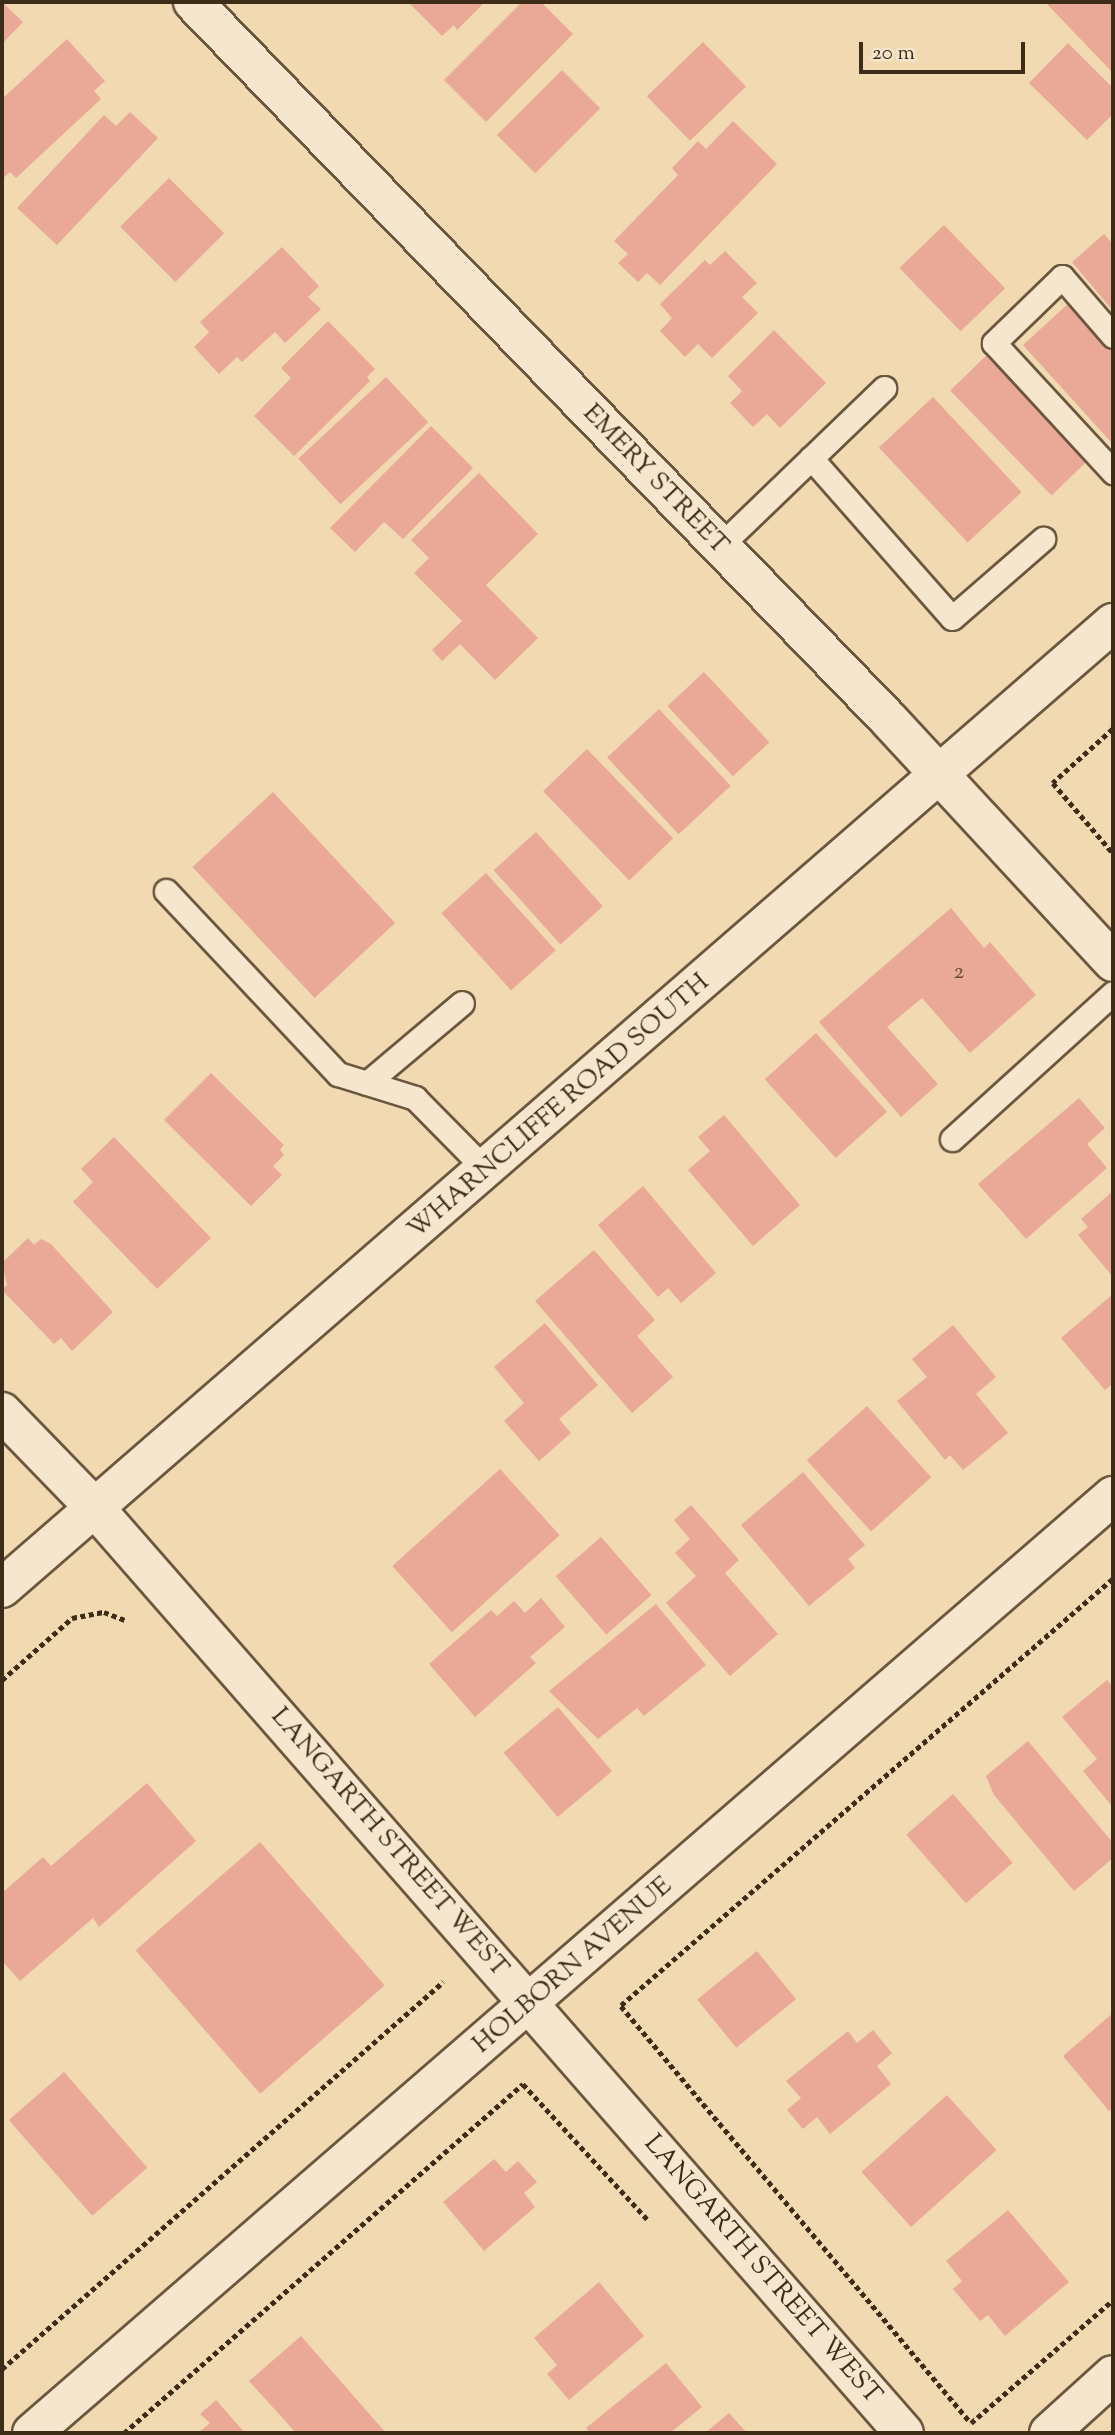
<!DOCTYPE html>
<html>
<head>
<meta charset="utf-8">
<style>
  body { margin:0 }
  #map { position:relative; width:1115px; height:2435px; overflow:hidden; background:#f1d9b2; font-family:"Sorts Mill Goudy",serif }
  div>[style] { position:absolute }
  .building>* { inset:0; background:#e9a996; transform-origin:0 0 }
  .path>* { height:4.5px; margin-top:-2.25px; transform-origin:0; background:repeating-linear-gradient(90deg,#3d2c17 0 5px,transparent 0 8.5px) }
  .roads { filter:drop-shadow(2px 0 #6a573e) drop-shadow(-2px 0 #6a573e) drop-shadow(0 2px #6a573e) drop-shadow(0 -2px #6a573e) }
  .service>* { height:23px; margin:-11.5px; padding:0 11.5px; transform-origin:11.5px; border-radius:11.5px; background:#f6e6cd }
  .minor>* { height:38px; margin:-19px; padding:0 19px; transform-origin:19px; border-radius:19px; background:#f6e6cd }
  .tertiary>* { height:38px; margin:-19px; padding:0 19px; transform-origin:19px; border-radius:19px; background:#f6e6cd }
  .secondary>* { height:38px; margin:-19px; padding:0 19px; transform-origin:19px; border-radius:19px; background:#f6e6cd }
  span { translate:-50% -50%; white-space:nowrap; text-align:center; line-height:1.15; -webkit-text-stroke:6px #f6e6cd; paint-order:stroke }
  .number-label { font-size:23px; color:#684b37 }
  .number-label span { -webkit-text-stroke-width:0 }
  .street-label { font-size:26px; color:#3d2c17 }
  .frame { position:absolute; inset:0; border:4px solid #3d2c17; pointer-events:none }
  .scale { position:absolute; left:859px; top:42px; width:166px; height:32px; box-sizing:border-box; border:4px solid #3d2c17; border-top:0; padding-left:9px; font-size:21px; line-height:24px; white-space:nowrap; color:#3d2c17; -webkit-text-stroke:5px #f6e6cd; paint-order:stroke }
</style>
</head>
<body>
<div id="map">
  <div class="building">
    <i style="clip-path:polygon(2px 2px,23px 22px,2px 44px)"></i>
    <i style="clip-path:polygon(408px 2px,485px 2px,457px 30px,454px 25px,442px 36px)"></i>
    <i style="clip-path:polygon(522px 2px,541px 2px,573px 34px,486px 122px,444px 80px)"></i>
    <i style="clip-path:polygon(1045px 2px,1113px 2px,1113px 73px)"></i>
    <i style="clip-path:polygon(67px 39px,105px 81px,94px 91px,101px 99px,16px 178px,10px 172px,2px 179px,2px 99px)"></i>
    <i style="left:703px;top:42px;width:62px;height:78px;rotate:46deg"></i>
    <i style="clip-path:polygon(1068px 43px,1113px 88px,1113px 114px,1087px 140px,1029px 83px)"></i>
    <i style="left:562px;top:70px;width:54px;height:92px;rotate:45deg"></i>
    <i style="clip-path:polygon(130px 112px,158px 138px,57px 245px,17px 208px,104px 115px,116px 126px)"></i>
    <i style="clip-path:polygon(733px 121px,777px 164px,660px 285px,647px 273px,638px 282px,618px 263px,628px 254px,614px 241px,678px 175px,672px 168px,698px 141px,706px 149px)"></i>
    <i style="left:169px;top:178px;width:78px;height:69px;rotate:45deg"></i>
    <i style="left:944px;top:225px;width:88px;height:62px;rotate:46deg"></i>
    <i style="clip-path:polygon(1104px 234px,1113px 244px,1113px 311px,1072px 262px)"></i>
    <i style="clip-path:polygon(282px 247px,319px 286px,308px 297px,321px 309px,285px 343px,275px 332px,242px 362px,237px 357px,219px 374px,194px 347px,209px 332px,200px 322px)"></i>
    <i style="clip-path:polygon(725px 251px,757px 283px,742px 297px,758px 313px,712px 358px,698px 344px,685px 357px,660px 331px,672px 318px,660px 304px,705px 260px,710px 265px)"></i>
    <i style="clip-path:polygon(1070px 302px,1113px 351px,1111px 442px,1023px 345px)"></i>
    <i style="clip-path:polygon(328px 321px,375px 369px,367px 377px,370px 381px,294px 456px,254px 416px,291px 378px,281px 368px)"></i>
    <i style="clip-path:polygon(774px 330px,826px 383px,780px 428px,767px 414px,753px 427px,730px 403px,742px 391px,728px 376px)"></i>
    <i style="left:989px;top:353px;width:146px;height:54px;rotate:46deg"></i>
    <i style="left:386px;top:377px;width:62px;height:120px;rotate:47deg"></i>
    <i style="left:933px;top:397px;width:130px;height:74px;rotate:47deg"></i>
    <i style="clip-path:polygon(431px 426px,473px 468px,403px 539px,384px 522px,355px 552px,330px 528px)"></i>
    <i style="clip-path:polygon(479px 473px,538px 534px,486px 585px,538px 638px,495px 680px,460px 644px,442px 661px,432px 650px,462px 621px,414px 573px,429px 558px,411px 540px)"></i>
    <i style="left:704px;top:672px;width:96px;height:50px;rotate:47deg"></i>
    <i style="left:659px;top:709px;width:105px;height:71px;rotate:47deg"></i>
    <i style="left:587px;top:749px;width:124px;height:61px;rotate:46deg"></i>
    <i style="left:273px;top:792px;width:179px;height:110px;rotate:47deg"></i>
    <i style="left:536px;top:832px;width:100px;height:57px;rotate:48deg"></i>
    <i style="left:486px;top:873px;width:104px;height:60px;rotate:48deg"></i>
    <i style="clip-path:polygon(951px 908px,984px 948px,990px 942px,1036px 995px,970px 1053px,922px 998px,887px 1027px,938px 1084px,901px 1117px,819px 1022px)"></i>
    <i style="left:816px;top:1033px;width:106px;height:69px;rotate:48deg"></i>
    <i style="clip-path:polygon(211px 1073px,284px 1145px,280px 1150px,284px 1155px,273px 1166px,282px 1175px,251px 1206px,164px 1120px)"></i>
    <i style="clip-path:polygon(1079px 1098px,1105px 1128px,1087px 1144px,1107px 1168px,1026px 1239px,978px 1184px)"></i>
    <i style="clip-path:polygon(724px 1115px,800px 1205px,753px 1246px,688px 1170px,710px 1151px,698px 1137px)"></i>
    <i style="clip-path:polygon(114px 1137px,211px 1238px,157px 1289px,73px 1202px,93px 1182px,81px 1169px)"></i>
    <i style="clip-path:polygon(643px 1186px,716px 1273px,681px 1303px,668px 1288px,658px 1297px,598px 1225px)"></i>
    <i style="clip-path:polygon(1113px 1191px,1113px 1277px,1078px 1235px,1088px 1227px,1081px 1219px)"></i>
    <i style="clip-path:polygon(28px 1238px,34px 1245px,41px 1239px,51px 1244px,113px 1312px,72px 1351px,61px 1338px,54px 1344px,2px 1290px,7px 1285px,2px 1263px)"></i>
    <i style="clip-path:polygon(594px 1250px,655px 1320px,637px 1336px,673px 1377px,632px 1413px,535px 1301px)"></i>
    <i style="clip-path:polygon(1113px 1294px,1113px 1383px,1105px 1390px,1061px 1338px)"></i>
    <i style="clip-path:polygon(545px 1323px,598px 1385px,559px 1419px,571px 1433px,539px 1461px,504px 1421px,524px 1403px,494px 1367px)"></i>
    <i style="clip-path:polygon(953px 1325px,996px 1377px,976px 1394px,1008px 1433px,963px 1470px,950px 1455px,945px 1460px,897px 1401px,927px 1377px,912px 1359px)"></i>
    <i style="left:867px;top:1406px;width:96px;height:81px;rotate:48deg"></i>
    <i style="left:500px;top:1469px;width:89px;height:145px;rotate:48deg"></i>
    <i style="clip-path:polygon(803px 1472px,865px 1545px,848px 1559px,855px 1568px,809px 1606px,741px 1525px)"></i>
    <i style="clip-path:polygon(691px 1505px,739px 1560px,725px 1573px,778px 1634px,730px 1676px,666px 1603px,696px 1576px,675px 1553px,690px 1539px,674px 1520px)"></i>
    <i style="left:601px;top:1537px;width:77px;height:60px;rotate:49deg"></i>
    <i style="clip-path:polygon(541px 1598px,565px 1627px,530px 1657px,536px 1663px,475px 1717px,429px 1664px,491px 1610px,497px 1616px,514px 1601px,525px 1613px)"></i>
    <i style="clip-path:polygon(656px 1604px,706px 1665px,644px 1716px,637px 1708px,598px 1739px,549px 1691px)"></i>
    <i style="clip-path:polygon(1107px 1680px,1113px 1687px,1111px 1805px,1083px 1771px,1097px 1759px,1062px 1717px)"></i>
    <i style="left:558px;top:1707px;width:84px;height:71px;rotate:50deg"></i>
    <i style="clip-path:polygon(1028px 1741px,1113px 1843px,1113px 1858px,1074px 1891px,994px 1795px,986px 1776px)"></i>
    <i style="clip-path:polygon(147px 1783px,196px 1841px,99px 1927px,93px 1918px,20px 1981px,2px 1961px,2px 1893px,43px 1857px,51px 1866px)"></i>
    <i style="left:953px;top:1794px;width:91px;height:62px;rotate:49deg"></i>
    <i style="left:260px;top:1842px;width:190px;height:165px;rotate:49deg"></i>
    <i style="left:757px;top:1951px;width:62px;height:77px;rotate:51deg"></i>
    <i style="clip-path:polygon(1113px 2013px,1113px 2108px,1109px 2111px,1063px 2056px)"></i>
    <i style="clip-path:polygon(873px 2030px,892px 2053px,877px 2066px,891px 2084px,830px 2134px,817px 2117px,803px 2129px,787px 2110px,801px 2098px,786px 2081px,848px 2031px,857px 2043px)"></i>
    <i style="left:64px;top:2072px;width:127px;height:73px;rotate:49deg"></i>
    <i style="left:947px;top:2095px;width:74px;height:115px;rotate:48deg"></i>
    <i style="clip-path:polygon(494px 2159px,506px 2172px,518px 2161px,537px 2182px,524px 2193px,535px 2207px,484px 2251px,443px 2202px)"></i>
    <i style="clip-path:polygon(1008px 2210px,1069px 2282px,1005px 2336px,988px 2315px,980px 2321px,953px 2289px,962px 2281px,946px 2261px)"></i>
    <i style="clip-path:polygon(599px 2282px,644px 2336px,569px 2400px,547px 2374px,557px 2365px,534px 2338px)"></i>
    <i style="clip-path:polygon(301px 2336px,386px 2433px,296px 2433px,249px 2381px)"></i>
    <i style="clip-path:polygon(666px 2363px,702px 2407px,670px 2433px,590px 2433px,586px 2428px)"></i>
    <i style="clip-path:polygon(216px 2400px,245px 2433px,198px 2433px,210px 2423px,200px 2414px)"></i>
    <i style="clip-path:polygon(729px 2413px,747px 2433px,705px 2433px)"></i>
  </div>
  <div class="path">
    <i style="left:1113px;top:729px;width:81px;rotate:138deg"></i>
    <i style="left:1053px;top:783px;width:92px;rotate:49.4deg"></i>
    <i style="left:1113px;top:1579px;width:651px;rotate:139.05deg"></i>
    <i style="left:621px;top:2006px;width:544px;rotate:49.99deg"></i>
    <i style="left:971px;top:2423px;width:188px;rotate:-40.9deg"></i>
    <i style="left:2px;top:1680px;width:94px;rotate:-41.5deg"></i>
    <i style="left:72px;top:1618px;width:33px;rotate:-11deg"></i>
    <i style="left:104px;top:1612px;width:25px;rotate:21deg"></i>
    <i style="left:2px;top:2369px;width:587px;rotate:-41.27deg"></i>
    <i style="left:124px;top:2433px;width:530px;rotate:-41.18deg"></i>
    <i style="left:523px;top:2084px;width:186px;rotate:47.4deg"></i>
  </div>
  <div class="roads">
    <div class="service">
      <i style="left:1113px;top:336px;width:78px;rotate:-130.8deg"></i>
      <i style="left:1062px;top:277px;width:95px;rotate:135.9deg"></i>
      <i style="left:994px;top:343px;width:176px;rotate:47.3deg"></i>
      <i style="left:811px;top:458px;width:213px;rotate:48.6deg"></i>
      <i style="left:952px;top:618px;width:121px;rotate:-41deg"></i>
      <i style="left:720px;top:546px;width:228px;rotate:-43.9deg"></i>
      <i style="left:166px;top:891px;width:251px;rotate:46.8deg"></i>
      <i style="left:338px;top:1074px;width:81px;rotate:17.3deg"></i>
      <i style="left:415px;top:1098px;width:101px;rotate:45.4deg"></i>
      <i style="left:367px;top:1083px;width:124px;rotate:-40.1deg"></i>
      <i style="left:952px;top:1139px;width:217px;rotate:-42.2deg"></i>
    </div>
    <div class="minor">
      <i style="left:2px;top:1412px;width:132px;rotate:45.9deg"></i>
      <i style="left:94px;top:1507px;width:1230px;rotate:48.82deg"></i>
      <i style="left:32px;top:2433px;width:1431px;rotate:-40.92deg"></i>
      <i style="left:1049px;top:2433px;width:86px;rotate:-42.2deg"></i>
    </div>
    <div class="tertiary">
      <i style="left:193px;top:2px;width:999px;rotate:45.89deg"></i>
      <i style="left:888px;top:719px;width:331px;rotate:47.2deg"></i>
    </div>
    <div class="secondary">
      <i style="left:2px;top:1588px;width:1472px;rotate:-40.98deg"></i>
    </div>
  </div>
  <div class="number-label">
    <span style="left:959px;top:973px">2</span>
  </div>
  <div class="street-label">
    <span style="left:655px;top:480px;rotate:46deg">EMERY STREET</span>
    <span style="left:559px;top:1107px;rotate:-41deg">WHARNCLIFFE ROAD SOUTH</span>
    <span style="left:389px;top:1843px;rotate:49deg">LANGARTH STREET WEST</span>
    <span style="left:573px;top:1966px;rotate:-41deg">HOLBORN AVENUE</span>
    <span style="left:762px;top:2270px;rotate:49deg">LANGARTH STREET WEST</span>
  </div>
  <div class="frame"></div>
  <div class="scale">20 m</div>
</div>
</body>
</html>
